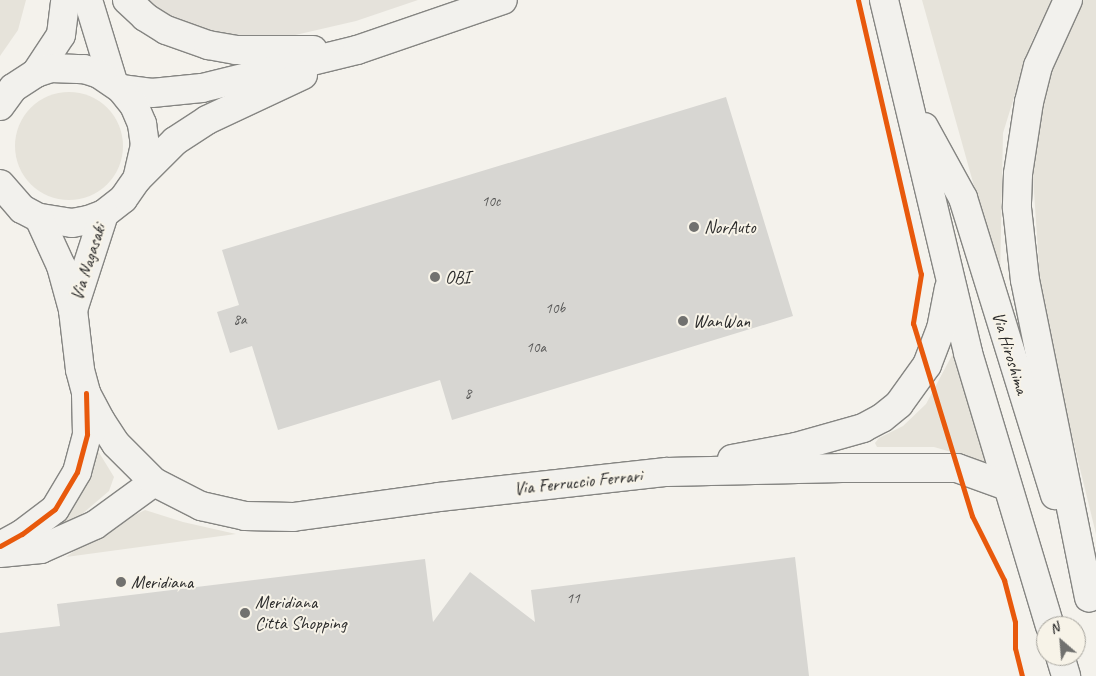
<!DOCTYPE html>
<html>
<head>
<meta charset="utf-8">
<style>
  body { margin:0 }
  #map { position:relative; width:1096px; height:676px; overflow:hidden; background:#f4f2ec; font-family:Caveat,sans-serif }
  div>[style] { position:absolute }
  .built>* { inset:0; background:#e5e2db }
  .green>* { inset:0; background:#e6e3da }
  .round { border-radius:50% }
  .building>* { inset:0; background:#d7d6d2 }
  .roads { filter:drop-shadow(1px 0 #858582) drop-shadow(-1px 0 #858582) drop-shadow(0 1px #858582) drop-shadow(0 -1px #858582) }
  .street>* { height:28px; margin:-14px; padding:0 14px; transform-origin:14px; border-radius:14px; background:#f2f1ed }
  .primary>* { height:28px; margin:-14px; padding:0 14px; transform-origin:14px; border-radius:14px; background:#f2f1ed }
  .cycleway>* { height:5px; margin:-2.5px; padding:0 2.5px; transform-origin:2.5px; border-radius:2.5px; background:#e8590c }
  .dots>* { width:14px; height:14px; translate:-50% -50%; box-sizing:border-box; border:2px solid #f7f3e8; border-radius:50% }
  span { translate:-50% -50%; white-space:nowrap; text-align:center; line-height:1.15; -webkit-text-stroke:4px #f7f3e8; paint-order:stroke }
  .number-label { font-size:15px; color:#565655 }
  .number-label span { -webkit-text-stroke-width:0 }
  .poi-label { font-size:18px; color:#2b2b2b }
  .left { translate:0 -50%; text-align:left }
  .street-label { font-size:18px; color:#2b2b2b }
  .north { position:absolute; left:1036px; top:616px; width:50px; height:50px; box-sizing:border-box; background:#f7f3e8; border:1px solid #a5a39c; border-radius:50%; rotate:333deg; font-size:14px; font-weight:700; line-height:20px; text-align:center; color:#2b2b2b }
  .north::after { content:''; display:block; margin:auto; width:18px; height:22px; background:#71716f; clip-path:polygon(50% 0,100% 100%,50% 72%,0 100%) }
</style>
</head>
<body>
<div id="map">
  <div class="built">
    <i style="clip-path:polygon(143px 0,418px 0,356px 21px,291px 36px,234px 37px,187px 27px)"></i>
  </div>
  <div class="green">
    <i style="clip-path:polygon(0 0,26px 0,18px 30px,0 56px)"></i>
    <i style="clip-path:polygon(922px 0,1052px 0,1031px 43px,1003px 133px,1000px 279px)"></i>
    <i style="clip-path:polygon(1080px 0,1096px 0,1096px 534px,1061px 391px,1040px 280px,1033px 177px,1042px 103px,1054px 63px)"></i>
    <i class="round" style="left:15px;top:92px;width:108px;height:108px"></i>
    <i style="clip-path:polygon(957px 346px,993px 470px,972px 458px,934px 447px,877px 447px,875px 443px,879px 438px,903px 426px,926px 404px)"></i>
    <i style="clip-path:polygon(95px 446px,114px 477px,109px 491px,75px 520px,24px 543px)"></i>
    <i style="clip-path:polygon(145px 510px,183px 522px,236px 534px,66px 557px,102px 531px)"></i>
  </div>
  <div class="building">
    <i style="clip-path:polygon(726px 97px,793px 316px,452px 420px,440px 380px,278px 430px,252px 346px,230px 353px,217px 312px,239px 305px,222px 250px)"></i>
    <i style="clip-path:polygon(795px 557px,809px 676px,0 676px,0 633px,60px 626px,57px 604px,425px 559px,433px 622px,470px 572px,535px 622px,531px 590px)"></i>
  </div>
  <div class="roads">
    <div class="street">
      <i style="left:0;top:546px;width:25px;rotate:-29deg"></i>
      <i style="left:22px;top:534px;width:41px;rotate:-37.1deg"></i>
      <i style="left:55px;top:509px;width:43px;rotate:-59.3deg"></i>
      <i style="left:77px;top:472px;width:39px;rotate:-75deg"></i>
      <i style="left:87px;top:434px;width:41px;rotate:-91.4deg"></i>
      <i style="left:0;top:553px;width:41px;rotate:-5.6deg"></i>
      <i style="left:41px;top:549px;width:59px;rotate:-24deg"></i>
      <i style="left:95px;top:525px;width:73px;rotate:-36.1deg"></i>
    </div>
    <div class="primary">
      <i style="left:88px;top:0;width:86px;rotate:73deg"></i>
      <i style="left:127px;top:0;width:25px;rotate:43deg"></i>
      <i style="left:145px;top:17px;width:25px;rotate:32deg"></i>
      <i style="left:166px;top:30px;width:45px;rotate:19.7deg"></i>
      <i style="left:208px;top:45px;width:28px;rotate:10deg"></i>
      <i style="left:236px;top:50px;width:77px"></i>
      <i style="left:884px;top:0;width:363px;rotate:76.6deg"></i>
      <i style="left:968px;top:353px;width:285px;rotate:73.3deg"></i>
      <i style="left:1068px;top:0;width:72px;rotate:114.4deg"></i>
      <i style="left:1038px;top:66px;width:37px;rotate:104deg"></i>
      <i style="left:1029px;top:102px;width:73px;rotate:98.7deg"></i>
      <i style="left:1018px;top:174px;width:34px;rotate:92deg"></i>
      <i style="left:1017px;top:208px;width:72px;rotate:83.7deg"></i>
      <i style="left:1025px;top:280px;width:324px;rotate:78.6deg"></i>
      <i style="left:36px;top:73px;width:45px;rotate:-56.7deg"></i>
      <i style="left:61px;top:35px;width:35px;rotate:-83deg"></i>
      <i style="left:121px;top:89px;width:31px;rotate:7deg"></i>
      <i style="left:152px;top:93px;width:50px;rotate:-5.7deg"></i>
      <i style="left:202px;top:88px;width:160px;rotate:-13.8deg"></i>
      <i style="left:357px;top:50px;width:154px;rotate:-18.9deg"></i>
      <i style="left:0;top:106px;width:22px;rotate:-54deg"></i>
      <i style="left:13px;top:88px;width:27px;rotate:-33deg"></i>
      <i style="left:36px;top:73px;width:16px;rotate:-18deg"></i>
      <i style="left:51px;top:68px;width:33px;rotate:2deg"></i>
      <i style="left:84px;top:69px;width:16px;rotate:18deg"></i>
      <i style="left:99px;top:74px;width:27px;rotate:34deg"></i>
      <i style="left:121px;top:89px;width:21px;rotate:51deg"></i>
      <i style="left:134px;top:105px;width:21px;rotate:67deg"></i>
      <i style="left:142px;top:124px;width:21px;rotate:82deg"></i>
      <i style="left:145px;top:145px;width:35px;rotate:103deg"></i>
      <i style="left:137px;top:179px;width:24px;rotate:125deg"></i>
      <i style="left:123px;top:199px;width:24px;rotate:142deg"></i>
      <i style="left:104px;top:214px;width:17px;rotate:159deg"></i>
      <i style="left:88px;top:220px;width:16px;rotate:169deg"></i>
      <i style="left:72px;top:223px;width:33px;rotate:-171deg"></i>
      <i style="left:39px;top:218px;width:19px;rotate:-152deg"></i>
      <i style="left:22px;top:209px;width:33px;rotate:-131deg"></i>
      <i style="left:924px;top:127px;width:81px;rotate:61.2deg"></i>
      <i style="left:963px;top:198px;width:311px;rotate:72.8deg"></i>
      <i style="left:138px;top:178px;width:52px;rotate:-45deg"></i>
      <i style="left:175px;top:141px;width:38px;rotate:-33deg"></i>
      <i style="left:207px;top:120px;width:106px;rotate:-25.1deg"></i>
      <i style="left:39px;top:218px;width:53px;rotate:65.4deg"></i>
      <i style="left:61px;top:266px;width:46px;rotate:74.7deg"></i>
      <i style="left:73px;top:310px;width:60px;rotate:83.3deg"></i>
      <i style="left:80px;top:370px;width:24px;rotate:75deg"></i>
      <i style="left:86px;top:393px;width:32px;rotate:62deg"></i>
      <i style="left:101px;top:421px;width:27px;rotate:57deg"></i>
      <i style="left:116px;top:444px;width:54px;rotate:45deg"></i>
      <i style="left:154px;top:482px;width:53px;rotate:27.1deg"></i>
      <i style="left:201px;top:506px;width:45px;rotate:12.8deg"></i>
      <i style="left:245px;top:516px;width:48px;rotate:1.2deg"></i>
      <i style="left:293px;top:517px;width:147px;rotate:-7.8deg"></i>
      <i style="left:439px;top:497px;width:229px;rotate:-6.3deg"></i>
      <i style="left:667px;top:472px;width:175px;rotate:-1.3deg"></i>
      <i style="left:842px;top:468px;width:115px"></i>
      <i style="left:957px;top:468px;width:53px;rotate:19.8deg"></i>
      <i style="left:73px;top:310px;width:101px;rotate:-72.1deg"></i>
      <i style="left:732px;top:459px;width:65px;rotate:-10.6deg"></i>
      <i style="left:796px;top:447px;width:70px;rotate:-15.8deg"></i>
      <i style="left:863px;top:428px;width:21px;rotate:-28deg"></i>
      <i style="left:882px;top:418px;width:22px;rotate:-39deg"></i>
      <i style="left:899px;top:404px;width:48px;rotate:-54.3deg"></i>
      <i style="left:927px;top:365px;width:39px;rotate:-69deg"></i>
      <i style="left:941px;top:329px;width:42px;rotate:-79deg"></i>
      <i style="left:1060px;top:656px;width:21px;rotate:73deg"></i>
    </div>
  </div>
  <div class="cycleway">
    <i style="left:858px;top:0;width:281px;rotate:77.1deg"></i>
    <i style="left:921px;top:274px;width:50px;rotate:99.3deg"></i>
    <i style="left:913px;top:323px;width:202px;rotate:73deg"></i>
    <i style="left:972px;top:516px;width:72px;rotate:63.4deg"></i>
    <i style="left:1004px;top:580px;width:43px;rotate:75.3deg"></i>
    <i style="left:1015px;top:622px;width:26px;rotate:90deg"></i>
    <i style="left:1015px;top:648px;width:29px;rotate:76deg"></i>
    <i style="left:0;top:546px;width:25px;rotate:-29deg"></i>
    <i style="left:22px;top:534px;width:41px;rotate:-37.1deg"></i>
    <i style="left:55px;top:509px;width:43px;rotate:-59.3deg"></i>
    <i style="left:77px;top:472px;width:39px;rotate:-75deg"></i>
    <i style="left:87px;top:434px;width:41px;rotate:-91.4deg"></i>
  </div>
  <div class="dots">
    <i style="left:694px;top:227px;background:#71716f"></i>
    <i style="left:435px;top:277px;background:#71716f"></i>
    <i style="left:683px;top:321px;background:#71716f"></i>
    <i style="left:121px;top:582px;background:#71716f"></i>
    <i style="left:245px;top:613px;background:#71716f"></i>
  </div>
  <div class="number-label">
    <span style="left:491px;top:202px">10c</span>
    <span style="left:555px;top:309px">10b</span>
    <span style="left:240px;top:320px">8a</span>
    <span style="left:536px;top:348px">10a</span>
    <span style="left:468px;top:394px">8</span>
    <span style="left:573px;top:599px">11</span>
  </div>
  <div class="poi-label">
    <span class="left" style="left:704px;top:227px">NorAuto</span>
    <span class="left" style="left:445px;top:277px">OBI</span>
    <span class="left" style="left:693px;top:321px">WanWan</span>
    <span class="left" style="left:131px;top:582px">Meridiana</span>
    <span class="left" style="left:255px;top:613px">Meridiana<br>Città Shopping</span>
  </div>
  <div class="street-label">
    <span style="left:88px;top:262px;rotate:-72deg">Via Nagasaki</span>
    <span style="left:1010px;top:353px;rotate:73deg">Via Hiroshima</span>
    <span style="left:578px;top:482px;rotate:-6deg">Via Ferruccio Ferrari</span>
  </div>
  <div class="north">N</div>
</div>
</body>
</html>
